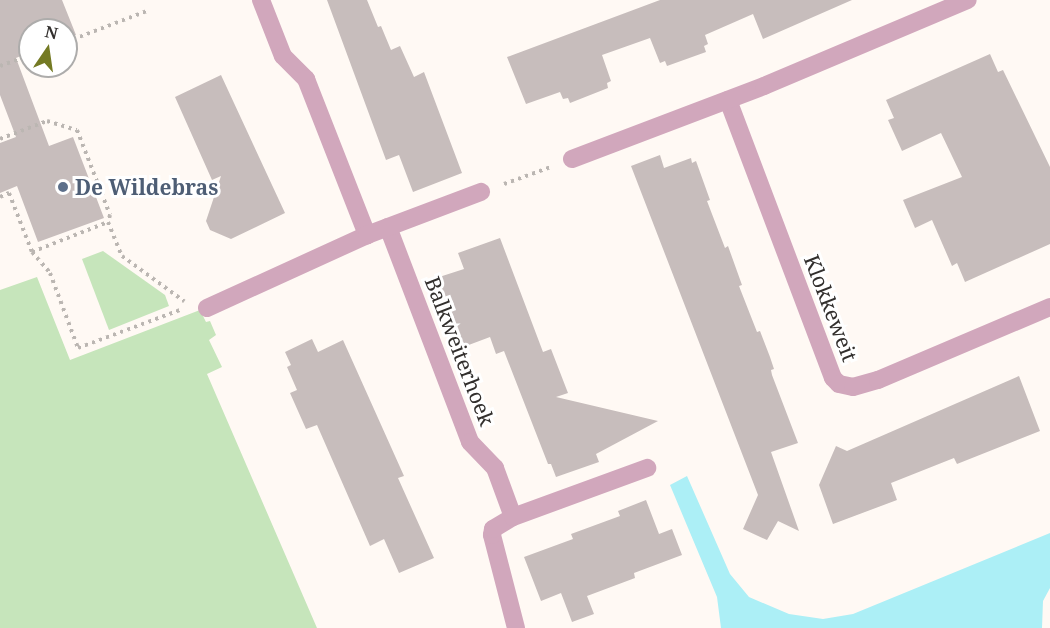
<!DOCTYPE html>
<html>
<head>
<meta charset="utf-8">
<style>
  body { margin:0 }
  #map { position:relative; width:1050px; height:628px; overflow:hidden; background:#fff9f4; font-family:"Noto Serif",serif }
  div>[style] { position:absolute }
  .green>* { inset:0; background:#c6e5bb }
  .water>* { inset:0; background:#aceff6 }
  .building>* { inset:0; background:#c7bdbc }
  .path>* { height:4px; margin-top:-2px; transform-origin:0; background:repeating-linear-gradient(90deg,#bbb6b2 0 3px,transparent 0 7.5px) }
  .minor>* { height:18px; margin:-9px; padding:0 9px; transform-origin:9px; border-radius:9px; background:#d1a7bc }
  .dots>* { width:16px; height:16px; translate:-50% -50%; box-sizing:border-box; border:3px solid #fff; border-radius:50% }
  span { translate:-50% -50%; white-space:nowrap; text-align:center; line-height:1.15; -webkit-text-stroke:6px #fff; paint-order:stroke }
  .service-label { font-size:21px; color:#4e5e75; font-weight:700 }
  .left { translate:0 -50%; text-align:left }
  .street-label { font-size:21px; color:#322f2d }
  .north { position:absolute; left:18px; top:18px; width:60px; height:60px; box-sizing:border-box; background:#fff; border:2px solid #adacab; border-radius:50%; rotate:13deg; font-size:16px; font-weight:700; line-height:24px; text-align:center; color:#322f2d }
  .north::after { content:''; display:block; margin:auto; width:21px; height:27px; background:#747a24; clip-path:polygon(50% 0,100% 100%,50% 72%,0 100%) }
</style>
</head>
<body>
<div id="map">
  <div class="green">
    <i style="clip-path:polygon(103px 251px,165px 295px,169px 306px,109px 330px,82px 259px)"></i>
    <i style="clip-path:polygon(37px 277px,70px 360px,200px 310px,206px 322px,210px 321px,216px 335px,209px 340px,222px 367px,207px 374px,317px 628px,0 628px,0 290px)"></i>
  </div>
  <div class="water">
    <i style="clip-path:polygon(687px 476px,730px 574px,749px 597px,789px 614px,823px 619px,853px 614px,1050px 533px,1050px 588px,1043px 601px,1042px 628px,721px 628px,717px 597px,670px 485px)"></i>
  </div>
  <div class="building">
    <i style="clip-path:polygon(0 0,62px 0,76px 35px,66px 39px,66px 30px,30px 30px,30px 52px,16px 58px,49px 146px,73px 137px,104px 218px,38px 242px,17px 186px,0 193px,0 143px,16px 137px,0 95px)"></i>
    <i style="clip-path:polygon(327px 0,367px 0,378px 27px,381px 26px,391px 50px,400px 46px,414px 77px,424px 72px,462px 173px,413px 192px,399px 155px,386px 160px)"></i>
    <i style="clip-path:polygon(660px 0,852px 0,763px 39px,753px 14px,705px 35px,708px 44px,704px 46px,706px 52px,667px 66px,665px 61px,660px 63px,650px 38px,602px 55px,611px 81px,607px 83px,608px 88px,570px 103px,568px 98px,563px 99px,560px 92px,526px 104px,507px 57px)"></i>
    <i style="clip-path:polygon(990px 54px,998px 72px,1003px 70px,1050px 167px,1050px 244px,965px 282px,957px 263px,952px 266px,932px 220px,915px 228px,903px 200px,962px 177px,941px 133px,902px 151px,888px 120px,894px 118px,886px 100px)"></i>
    <i style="clip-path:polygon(221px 75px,285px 213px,231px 239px,210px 230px,206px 221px,221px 176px,212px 180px,175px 97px)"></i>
    <i style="clip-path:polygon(660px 155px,664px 168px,691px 158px,692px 163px,696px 161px,710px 200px,707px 201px,725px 248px,728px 246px,742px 285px,739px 286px,757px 332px,760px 331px,770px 357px,774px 369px,771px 370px,772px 375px,798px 443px,771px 452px,799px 531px,778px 521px,767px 540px,743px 529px,758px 495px,631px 166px)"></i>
    <i style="clip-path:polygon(500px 238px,543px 352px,551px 349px,568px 393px,556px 397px,658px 421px,596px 454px,599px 462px,556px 477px,551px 464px,548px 464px,504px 351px,496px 354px,490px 337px,458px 349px,433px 279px,464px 269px,458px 253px)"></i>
    <i style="clip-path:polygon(312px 339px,318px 352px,343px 340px,404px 476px,398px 478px,434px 558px,399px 573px,384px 539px,370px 546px,317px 425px,306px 429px,290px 393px,297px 390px,287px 367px,291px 365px,285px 352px)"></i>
    <i style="clip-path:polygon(1019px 376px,1040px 431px,957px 464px,954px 458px,891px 483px,897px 500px,833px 524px,819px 485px,836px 446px,847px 451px)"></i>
    <i style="clip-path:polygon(646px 500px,659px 534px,672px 529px,682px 555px,634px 573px,635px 578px,587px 596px,594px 614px,572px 622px,561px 593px,541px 601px,524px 557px,573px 539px,571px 534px,620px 516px,618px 511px)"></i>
  </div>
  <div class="path">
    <i style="left:66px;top:42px;width:87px;rotate:-20.9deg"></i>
    <i style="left:0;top:66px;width:32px;rotate:-20deg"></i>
    <i style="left:0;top:139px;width:50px;rotate:-21deg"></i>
    <i style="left:47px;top:121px;width:31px;rotate:17deg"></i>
    <i style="left:77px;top:130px;width:91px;rotate:68.8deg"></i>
    <i style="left:110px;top:215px;width:7px;rotate:106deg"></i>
    <i style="left:504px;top:184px;width:50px;rotate:-19.9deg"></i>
    <i style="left:0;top:197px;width:10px;rotate:-24deg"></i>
    <i style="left:9px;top:193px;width:63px;rotate:68.7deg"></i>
    <i style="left:32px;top:252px;width:28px;rotate:49deg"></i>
    <i style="left:50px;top:273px;width:80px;rotate:69.5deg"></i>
    <i style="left:78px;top:348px;width:112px;rotate:-20.4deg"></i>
    <i style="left:32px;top:252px;width:82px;rotate:-21.5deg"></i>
    <i style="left:108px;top:222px;width:37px;rotate:68deg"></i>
    <i style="left:122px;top:256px;width:77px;rotate:36deg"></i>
  </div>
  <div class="minor">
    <i style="left:261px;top:0;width:60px;rotate:68.6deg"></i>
    <i style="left:283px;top:56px;width:33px;rotate:45deg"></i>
    <i style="left:306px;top:79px;width:168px;rotate:68.6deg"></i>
    <i style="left:728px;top:100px;width:297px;rotate:69.3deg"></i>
    <i style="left:833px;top:378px;width:8px;rotate:45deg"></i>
    <i style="left:839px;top:384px;width:14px;rotate:12deg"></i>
    <i style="left:853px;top:387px;width:26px;rotate:-16deg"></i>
    <i style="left:878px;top:380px;width:187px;rotate:-23deg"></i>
    <i style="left:572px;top:159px;width:205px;rotate:-20.8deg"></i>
    <i style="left:764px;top:86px;width:221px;rotate:-22.9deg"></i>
    <i style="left:388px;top:227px;width:230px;rotate:69.1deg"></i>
    <i style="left:470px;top:442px;width:36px;rotate:46deg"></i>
    <i style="left:495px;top:468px;width:52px;rotate:69.8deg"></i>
    <i style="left:207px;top:308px;width:176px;rotate:-24.5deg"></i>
    <i style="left:367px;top:235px;width:122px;rotate:-20.7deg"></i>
    <i style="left:516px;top:628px;width:96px;rotate:-104.5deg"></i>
    <i style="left:492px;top:535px;width:6px;rotate:-81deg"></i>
    <i style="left:493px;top:529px;width:23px;rotate:-31deg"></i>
    <i style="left:513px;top:517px;width:143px;rotate:-20.1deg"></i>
  </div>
  <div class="dots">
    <i style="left:63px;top:187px;background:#5c6f8a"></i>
  </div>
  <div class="service-label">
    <span class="left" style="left:75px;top:187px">De Wildebras</span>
  </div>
  <div class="street-label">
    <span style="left:831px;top:308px;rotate:69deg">Klokkeweit</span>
    <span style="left:460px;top:351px;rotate:69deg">Balkweiterhoek</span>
  </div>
  <div class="north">N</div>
</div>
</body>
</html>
